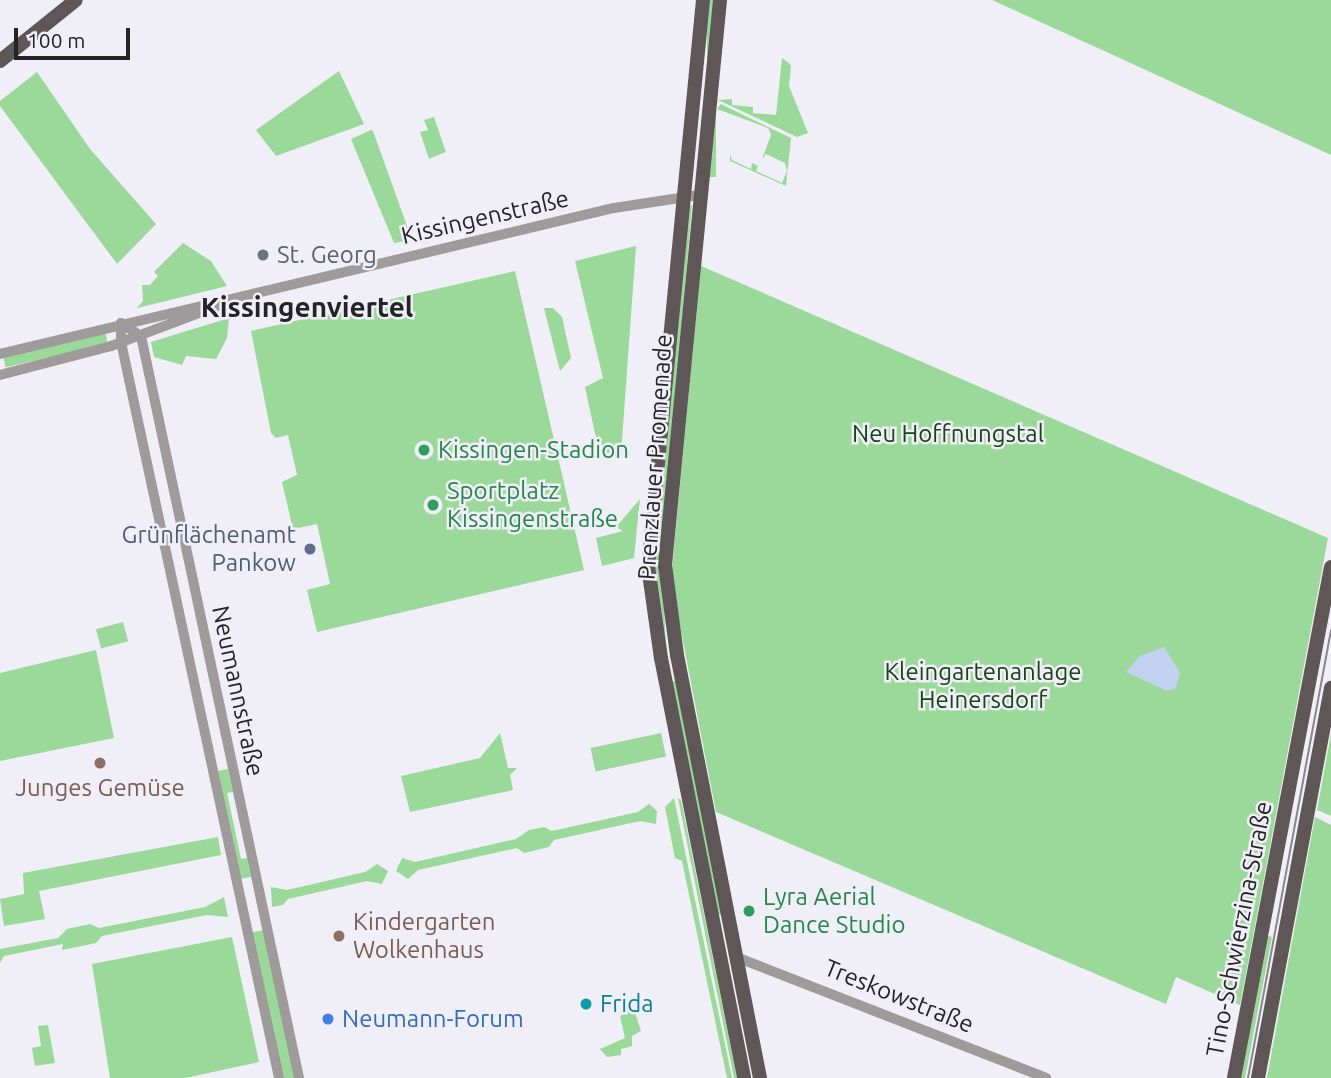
<!DOCTYPE html>
<html>
<head>
<meta charset="utf-8">
<style>
  body { margin:0 }
  #map { position:relative; width:1331px; height:1078px; overflow:hidden; background:#f0eef6; font-family:Ubuntu,sans-serif }
  div>[style] { position:absolute }
  .green>* { inset:0; background:#9bd99a; transform-origin:0 0 }
  .water>* { inset:0; background:#c3d2f1 }
  .minor>* { height:10px; margin:-5px; padding:0 5px; transform-origin:5px; border-radius:5px; background:#9f9b9b }
  .major>* { height:14px; margin:-7px; padding:0 7px; transform-origin:7px; border-radius:7px; background:#5e5657 }
  .tram>* { height:2px; margin:-1px; padding:0 1px; transform-origin:1px; border-radius:1px; background:#89878d }
  .dots>* { width:19px; height:19px; translate:-50% -50%; box-sizing:border-box; border:4px solid #f0eef6; border-radius:50% }
  span { translate:-50% -50%; white-space:nowrap; text-align:center; line-height:1.15; -webkit-text-stroke:5px #f0eef6; paint-order:stroke }
  .street-label { font-size:24px; color:#242326 }
  .worship-label { font-size:24px; color:#5b616d }
  .left { translate:0 -50%; text-align:left }
  .park-label { font-size:24px; color:#174419 }
  .leisure-label { font-size:24px; color:#27864d }
  .service-label { font-size:24px; color:#4e5e75 }
  .right { translate:-100% -50%; text-align:right }
  .education-label { font-size:24px; color:#785e54 }
  .culture-label { font-size:24px; color:#0d838f }
  .shop-label { font-size:24px; color:#366cbe }
  .quarter-label { font-size:28px; color:#242326; font-weight:700 }
  .scale { position:absolute; left:14px; top:28px; width:116px; height:32px; box-sizing:border-box; border:4px solid #242326; border-top:0; padding-left:9px; font-size:21px; line-height:24px; white-space:nowrap; color:#242326; -webkit-text-stroke:5px #f0eef6; paint-order:stroke }
</style>
</head>
<body>
<div id="map">
  <div class="green">
    <i style="left:707px;top:0;width:9px;height:177px"></i>
    <i style="clip-path:polygon(992px 0,1331px 0,1331px 155px,1100px 49px)"></i>
    <i style="clip-path:polygon(782px 58px,791px 65px,789px 86px,808px 133px,797px 137px,718px 100px,732px 99px,732px 105px,753px 107px,753px 113px,776px 115px)"></i>
    <i style="clip-path:polygon(339px 71px,364px 124px,276px 156px,256px 130px)"></i>
    <i style="clip-path:polygon(37px 72px,90px 149px,156px 224px,117px 264px,0 106px,0 101px)"></i>
    <i style="clip-path:polygon(721px 104px,791px 138px,786px 186px,730px 161px,730px 154px,732px 160px,751px 169px,752px 163px,758px 166px,756px 171px,782px 183px,787px 171px,785px 163px,766px 154px,762px 159px,771px 135px,768px 128px,717px 109px)"></i>
    <i style="clip-path:polygon(434px 117px,446px 152px,429px 159px,420px 132px,428px 130px,424px 120px)"></i>
    <i style="clip-path:polygon(371px 130px,373px 131px,412px 240px,394px 243px,351px 139px)"></i>
    <i style="clip-path:polygon(692px 205px,662px 564px,666px 650px,653px 584px,686px 207px)"></i>
    <i style="clip-path:polygon(183px 243px,211px 261px,227px 286px,137px 308px,143px 301px,142px 285px,150px 285px,158px 276px,154px 272px)"></i>
    <i style="clip-path:polygon(636px 246px,621px 454px,599px 452px,585px 387px,603px 378px,575px 261px)"></i>
    <i style="clip-path:polygon(701px 266px,1328px 538px,1240px 1005px,1176px 977px,1166px 1004px,716px 812px,671px 579px)"></i>
    <i style="clip-path:polygon(515px 271px,584px 570px,317px 632px,307px 590px,330px 584px,317px 524px,293px 529px,282px 482px,297px 475px,288px 435px,276px 438px,271px 433px,251px 331px)"></i>
    <i style="clip-path:polygon(544px 308px,553px 308px,562px 317px,571px 358px,560px 371px)"></i>
    <i style="clip-path:polygon(229px 318px,227px 338px,216px 359px,186px 356px,182px 365px,154px 357px,151px 342px)"></i>
    <i style="left:105px;top:331px;width:13px;height:105px;rotate:77deg"></i>
    <i style="clip-path:polygon(640px 499px,634px 558px,602px 566px,596px 538px,623px 531px,616px 527px)"></i>
    <i style="left:123px;top:622px;width:20px;height:28px;rotate:75deg"></i>
    <i style="clip-path:polygon(96px 650px,114px 738px,0 761px,0 673px)"></i>
    <i style="left:679px;top:680px;width:238px;height:10px;rotate:79deg"></i>
    <i style="clip-path:polygon(500px 733px,508px 768px,517px 768px,510px 775px,513px 790px,410px 812px,401px 776px,480px 758px)"></i>
    <i style="left:661px;top:733px;width:24px;height:72px;rotate:78deg"></i>
    <i style="clip-path:polygon(1331px 734px,1331px 816px,1317px 810px)"></i>
    <i style="clip-path:polygon(228px 769px,233px 792px,227px 793px,241px 859px,247px 858px,251px 877px,240px 879px,218px 771px)"></i>
    <i style="clip-path:polygon(674px 798px,682px 837px,732px 1078px,727px 1078px,682px 861px,675px 858px,665px 807px)"></i>
    <i style="clip-path:polygon(678px 798px,681px 800px,737px 1078px,734px 1078px)"></i>
    <i style="clip-path:polygon(649px 804px,657px 811px,656px 824px,640px 821px,554px 840px,549px 847px,524px 853px,517px 848px,418px 870px,408px 879px,396px 871px,402px 858px,415px 862px,516px 839px,529px 830px,544px 827px,552px 831px,638px 812px)"></i>
    <i style="clip-path:polygon(1315px 817px,1331px 825px,1331px 1078px,1267px 1078px)"></i>
    <i style="clip-path:polygon(218px 837px,221px 855px,39px 891px,45px 919px,4px 926px,0 899px,24px 894px,23px 873px)"></i>
    <i style="clip-path:polygon(377px 864px,388px 871px,382px 884px,367px 881px,288px 899px,283px 905px,272px 907px,271px 887px,287px 890px,365px 872px)"></i>
    <i style="clip-path:polygon(224px 897px,228px 917px,207px 915px,102px 936px,96px 943px,62px 950px,63px 944px,4px 956px,0 963px,0 949px,58px 938px,67px 929px,90px 924px,99px 928px,205px 907px)"></i>
    <i style="left:263px;top:930px;width:151px;height:11px;rotate:78deg"></i>
    <i style="clip-path:polygon(1265px 935px,1272px 937px,1245px 1078px,1239px 1078px)"></i>
    <i style="clip-path:polygon(232px 937px,259px 1062px,185px 1078px,110px 1078px,92px 964px)"></i>
    <i style="clip-path:polygon(634px 1010px,641px 1031px,632px 1036px,632px 1046px,621px 1049px,621px 1055px,607px 1057px,600px 1049px,625px 1038px,620px 1016px)"></i>
    <i style="clip-path:polygon(48px 1025px,55px 1063px,35px 1066px,32px 1048px,41px 1046px,38px 1026px)"></i>
  </div>
  <div class="water">
    <i style="clip-path:polygon(1164px 647px,1180px 672px,1176px 688px,1167px 691px,1126px 672px,1140px 656px)"></i>
  </div>
  <div class="minor">
    <i style="left:121px;top:323px;width:24px;rotate:33deg"></i>
    <i style="left:141px;top:336px;width:759px;rotate:77.98deg"></i>
    <i style="left:121px;top:323px;width:19px;rotate:90deg"></i>
    <i style="left:121px;top:342px;width:753px;rotate:77.88deg"></i>
    <i style="left:0;top:354px;width:631px;rotate:-13.38deg"></i>
    <i style="left:614px;top:208px;width:86px;rotate:-8.7deg"></i>
    <i style="left:0;top:375px;width:115px;rotate:-14.6deg"></i>
    <i style="left:111px;top:346px;width:123px;rotate:-20.5deg"></i>
    <i style="left:736px;top:957px;width:333px;rotate:21.3deg"></i>
  </div>
  <div class="major">
    <i style="left:703px;top:0;width:569px;rotate:95.55deg"></i>
    <i style="left:648px;top:566px;width:93px;rotate:82deg"></i>
    <i style="left:661px;top:658px;width:428px;rotate:78.8deg"></i>
    <i style="left:720px;top:0;width:568px;rotate:95.56deg"></i>
    <i style="left:665px;top:565px;width:91px;rotate:82.4deg"></i>
    <i style="left:677px;top:655px;width:431px;rotate:78.9deg"></i>
    <i style="left:0;top:61px;width:97px;rotate:-38.8deg"></i>
    <i style="left:1234px;top:1078px;width:520px;rotate:-79.25deg"></i>
    <i style="left:1258px;top:1078px;width:397px;rotate:-79.4deg"></i>
  </div>
  <div class="tram">
    <i style="left:1248px;top:1078px;width:455px;rotate:-79.5deg"></i>
  </div>
  <div class="dots">
    <i style="left:263px;top:255px;background:#6b7280"></i>
    <i style="left:424px;top:450px;background:#2e9e5b"></i>
    <i style="left:433px;top:505px;background:#2e9e5b"></i>
    <i style="left:310px;top:549px;background:#5c6f8a"></i>
    <i style="left:100px;top:763px;background:#8d6e63"></i>
    <i style="left:749px;top:911px;background:#2e9e5b"></i>
    <i style="left:339px;top:936px;background:#8d6e63"></i>
    <i style="left:586px;top:1004px;background:#0f9aa8"></i>
    <i style="left:328px;top:1019px;background:#3f7fe0"></i>
  </div>
  <div class="street-label">
    <span style="left:485px;top:217px;rotate:-13deg">Kissingenstraße</span>
    <span style="left:655px;top:457px;rotate:-86deg">Prenzlauer Promenade</span>
    <span style="left:238px;top:691px;rotate:78deg">Neumannstraße</span>
    <span style="left:1239px;top:929px;rotate:-79deg">Tino-Schwierzina-Straße</span>
    <span style="left:899px;top:996px;rotate:22deg">Treskowstraße</span>
  </div>
  <div class="worship-label">
    <span class="left" style="left:277px;top:255px">St. Georg</span>
  </div>
  <div class="park-label">
    <span style="left:948px;top:434px">Neu Hoffnungstal</span>
    <span style="left:983px;top:686px">Kleingartenanlage<br>Heinersdorf</span>
  </div>
  <div class="leisure-label">
    <span class="left" style="left:438px;top:450px">Kissingen-Stadion</span>
    <span class="left" style="left:447px;top:505px">Sportplatz<br>Kissingenstraße</span>
    <span class="left" style="left:763px;top:911px">Lyra Aerial<br>Dance Studio</span>
  </div>
  <div class="service-label">
    <span class="right" style="left:296px;top:549px">Grünflächenamt<br>Pankow</span>
  </div>
  <div class="education-label">
    <span style="left:100px;top:788px">Junges Gemüse</span>
    <span class="left" style="left:353px;top:936px">Kindergarten<br>Wolkenhaus</span>
  </div>
  <div class="culture-label">
    <span class="left" style="left:600px;top:1004px">Frida</span>
  </div>
  <div class="shop-label">
    <span class="left" style="left:342px;top:1019px">Neumann-Forum</span>
  </div>
  <div class="quarter-label">
    <span style="left:307px;top:307px">Kissingenviertel</span>
  </div>
  <div class="scale">100 m</div>
</div>
</body>
</html>
